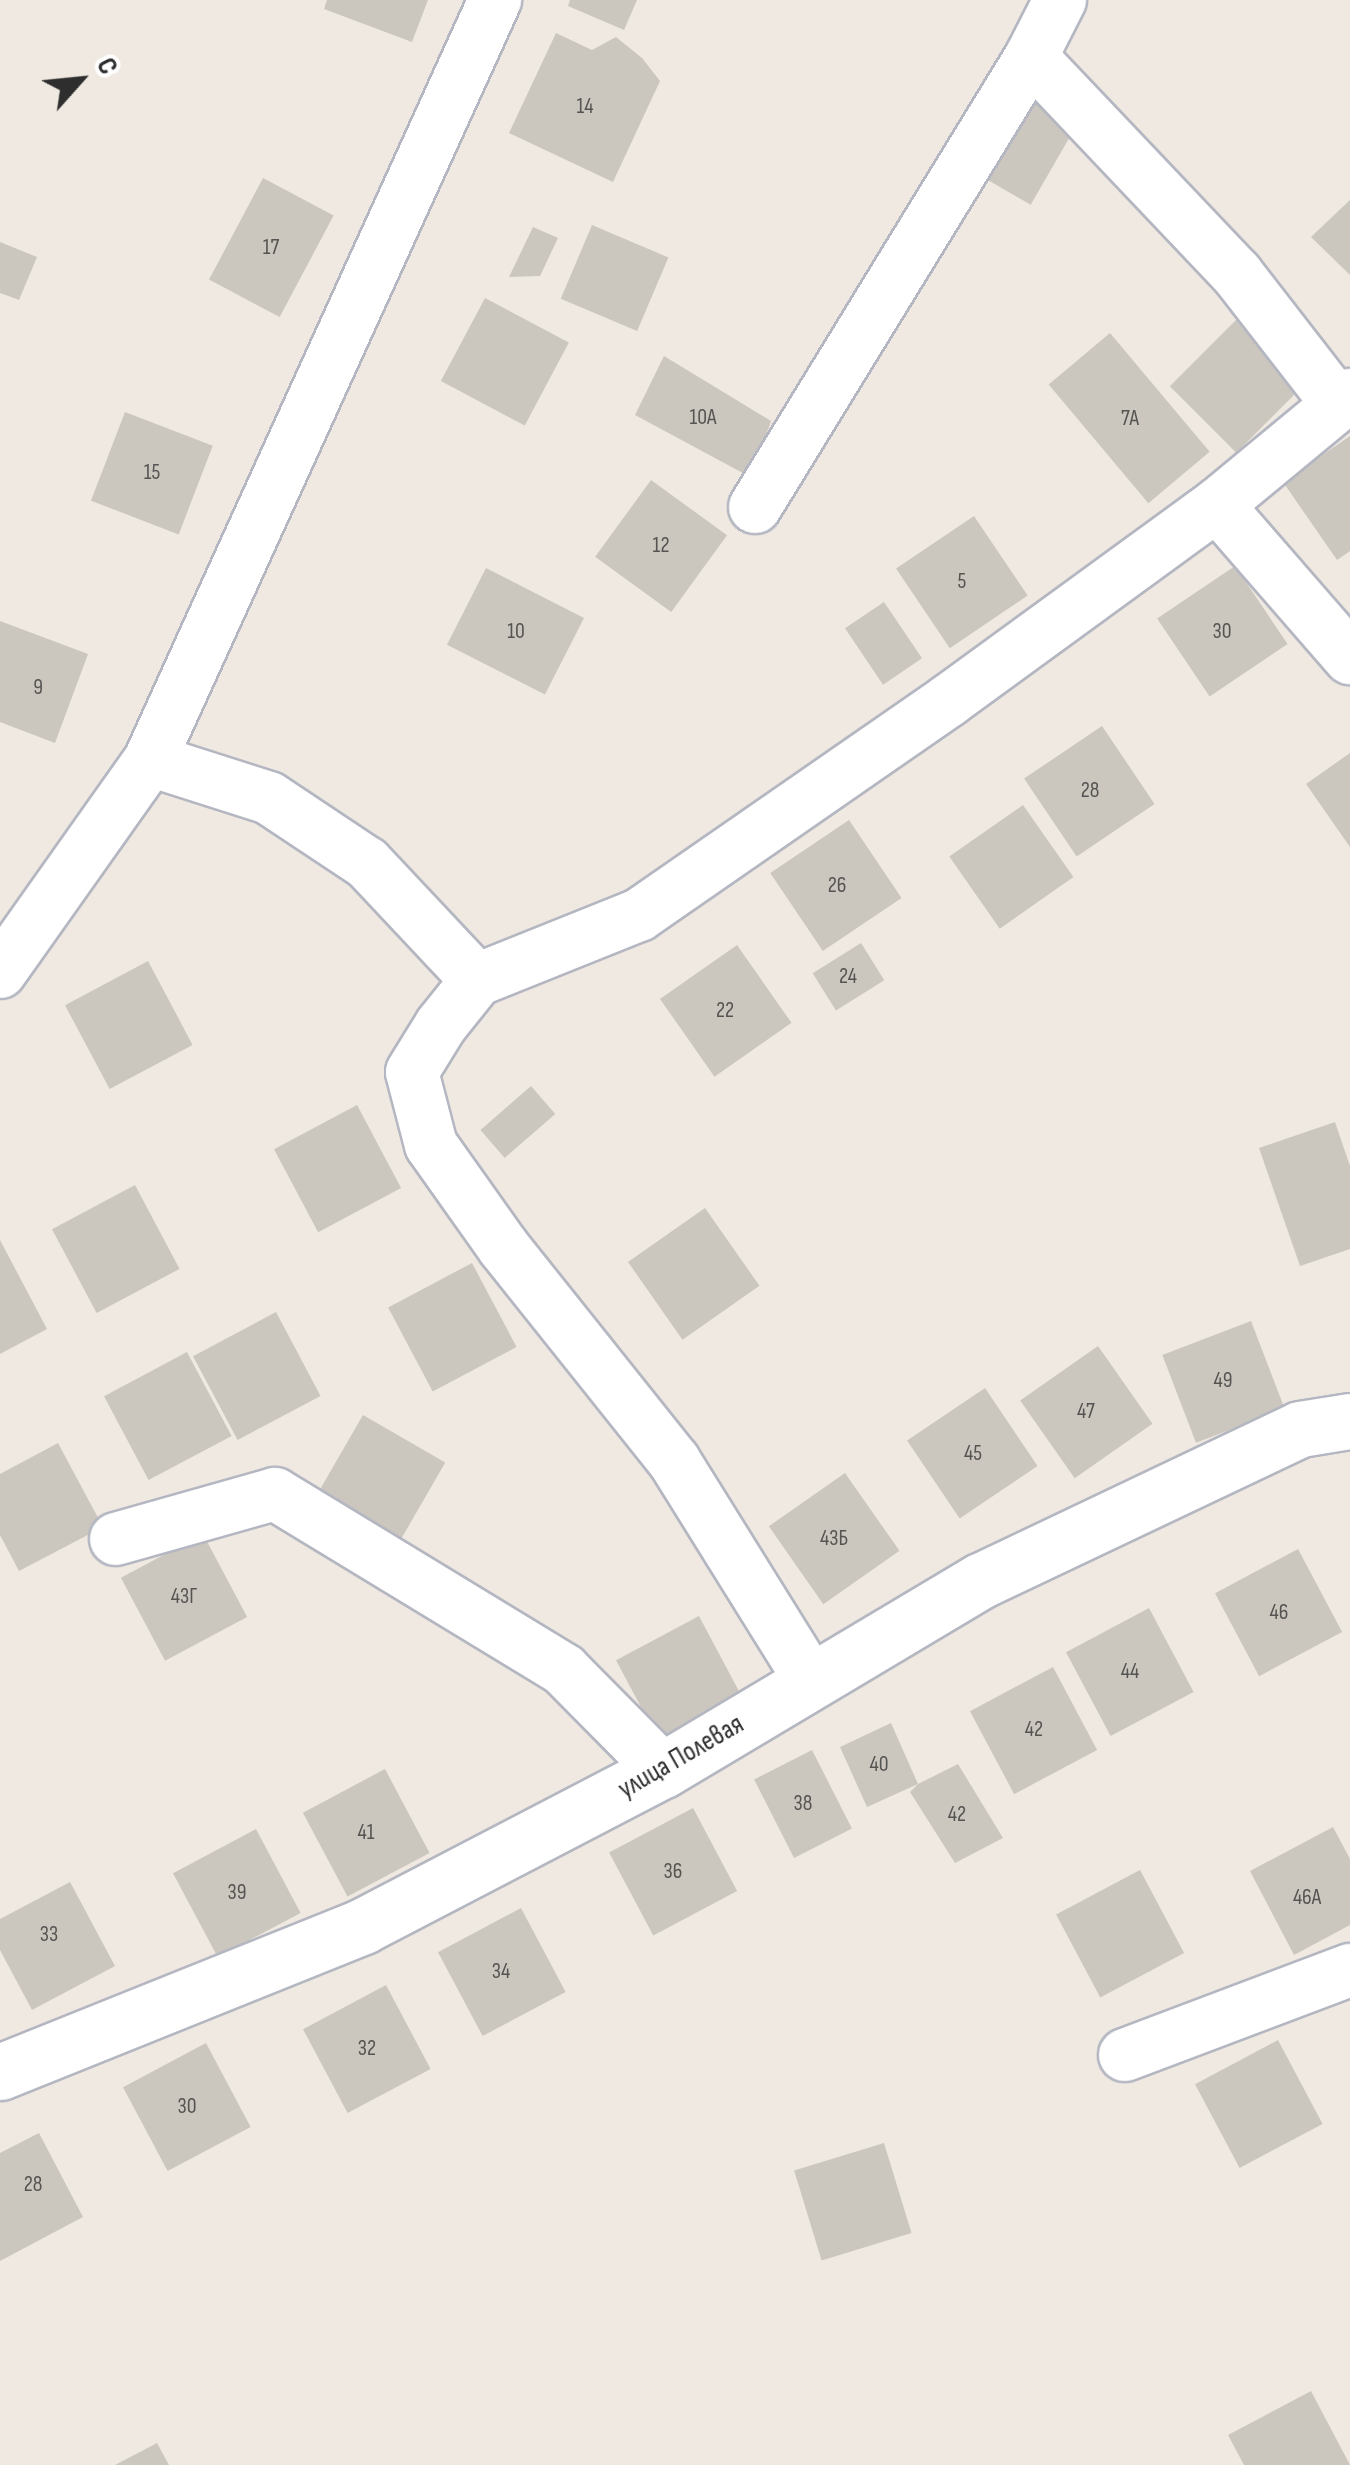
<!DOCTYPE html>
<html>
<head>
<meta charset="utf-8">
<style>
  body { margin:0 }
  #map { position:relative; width:1350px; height:2465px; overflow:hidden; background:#efe9e1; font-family:"Sofia Sans Condensed",sans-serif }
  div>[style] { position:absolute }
  .building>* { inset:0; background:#cbc7bf; transform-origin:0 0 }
  .roads { filter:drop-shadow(2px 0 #b4b7c1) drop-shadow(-2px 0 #b4b7c1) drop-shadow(0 2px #b4b7c1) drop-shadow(0 -2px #b4b7c1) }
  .minor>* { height:52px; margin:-26px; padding:0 26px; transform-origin:26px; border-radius:26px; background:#fff }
  .tertiary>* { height:55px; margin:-27.5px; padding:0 27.5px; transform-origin:27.5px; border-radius:27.5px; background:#fff }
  span { translate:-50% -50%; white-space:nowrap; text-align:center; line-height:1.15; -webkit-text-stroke:10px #fff; paint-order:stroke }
  .number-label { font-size:22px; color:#555452 }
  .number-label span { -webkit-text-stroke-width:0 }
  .street-label { font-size:28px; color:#2e2e2e }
  .north { position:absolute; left:30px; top:30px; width:100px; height:100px; -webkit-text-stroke:8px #fff; paint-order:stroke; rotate:63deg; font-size:28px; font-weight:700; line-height:40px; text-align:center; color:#2e2e2e }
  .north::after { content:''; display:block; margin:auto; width:35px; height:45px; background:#2e2e2e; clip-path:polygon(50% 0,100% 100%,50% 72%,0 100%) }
</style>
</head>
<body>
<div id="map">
  <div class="building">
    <i style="clip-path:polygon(327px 0,428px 0,412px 42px,324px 9px)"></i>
    <i style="clip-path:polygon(570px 0,637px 0,624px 30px,568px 6px)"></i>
    <i style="clip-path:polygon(556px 33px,592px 50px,616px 37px,642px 58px,660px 81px,613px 182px,509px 133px)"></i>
    <i style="left:1034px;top:97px;width:51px;height:95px;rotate:30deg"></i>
    <i style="left:263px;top:178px;width:80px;height:115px;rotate:28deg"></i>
    <i style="clip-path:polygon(1350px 200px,1350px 275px,1311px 237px)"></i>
    <i style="left:592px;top:225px;width:83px;height:80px;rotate:23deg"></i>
    <i style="clip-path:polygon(533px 227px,558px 238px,540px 276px,509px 277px)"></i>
    <i style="clip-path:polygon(0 242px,37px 257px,19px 300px,0 293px)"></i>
    <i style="left:485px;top:298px;width:95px;height:94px;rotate:28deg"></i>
    <i style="left:1237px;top:319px;width:94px;height:95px;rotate:45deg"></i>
    <i style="left:1110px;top:333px;width:155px;height:80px;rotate:50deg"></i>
    <i style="clip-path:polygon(664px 356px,771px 421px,752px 478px,635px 415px)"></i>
    <i style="left:125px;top:412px;width:94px;height:95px;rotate:21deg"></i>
    <i style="clip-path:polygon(1350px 436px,1350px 551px,1337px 560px,1283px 482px)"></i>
    <i style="left:651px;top:480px;width:94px;height:95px;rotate:36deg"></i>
    <i style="left:974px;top:516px;width:96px;height:94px;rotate:56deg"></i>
    <i style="left:1235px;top:566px;width:94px;height:94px;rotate:56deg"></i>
    <i style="left:486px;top:568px;width:110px;height:86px;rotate:27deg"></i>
    <i style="left:884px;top:602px;width:68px;height:47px;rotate:56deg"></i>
    <i style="clip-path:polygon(0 621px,88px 654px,55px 743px,0 722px)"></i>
    <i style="left:1102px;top:726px;width:94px;height:94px;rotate:56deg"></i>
    <i style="clip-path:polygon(1350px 753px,1350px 847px,1306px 784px)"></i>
    <i style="left:1023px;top:805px;width:88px;height:90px;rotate:55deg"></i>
    <i style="left:849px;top:820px;width:94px;height:95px;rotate:56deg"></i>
    <i style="left:861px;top:943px;width:44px;height:57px;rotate:58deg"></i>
    <i style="left:737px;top:945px;width:95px;height:94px;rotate:55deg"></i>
    <i style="left:148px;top:961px;width:95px;height:94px;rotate:62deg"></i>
    <i style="left:531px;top:1086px;width:37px;height:67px;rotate:49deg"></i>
    <i style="left:357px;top:1105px;width:94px;height:94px;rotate:62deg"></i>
    <i style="clip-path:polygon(1335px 1122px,1350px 1166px,1350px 1249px,1300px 1266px,1259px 1148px)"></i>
    <i style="left:135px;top:1185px;width:95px;height:94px;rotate:62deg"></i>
    <i style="left:705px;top:1208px;width:95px;height:94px;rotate:55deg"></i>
    <i style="clip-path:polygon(0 1240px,47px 1329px,0 1354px)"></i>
    <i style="left:472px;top:1263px;width:95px;height:95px;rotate:62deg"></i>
    <i style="left:276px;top:1312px;width:95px;height:94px;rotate:62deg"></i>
    <i style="left:1251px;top:1321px;width:94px;height:95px;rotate:69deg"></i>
    <i style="left:1098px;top:1346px;width:95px;height:95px;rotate:55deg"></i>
    <i style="left:187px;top:1352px;width:95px;height:94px;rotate:62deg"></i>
    <i style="left:985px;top:1388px;width:94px;height:94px;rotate:56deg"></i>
    <i style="left:363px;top:1415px;width:95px;height:95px;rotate:30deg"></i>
    <i style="clip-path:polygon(58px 1443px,103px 1527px,19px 1571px,0 1535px,0 1474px)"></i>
    <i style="left:845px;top:1473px;width:95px;height:93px;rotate:55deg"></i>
    <i style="left:203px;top:1534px;width:94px;height:93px;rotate:62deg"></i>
    <i style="left:1298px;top:1549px;width:94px;height:94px;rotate:62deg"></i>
    <i style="left:1149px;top:1608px;width:95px;height:94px;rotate:62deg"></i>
    <i style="left:699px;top:1616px;width:95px;height:94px;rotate:62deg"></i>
    <i style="left:1053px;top:1667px;width:94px;height:94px;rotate:62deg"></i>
    <i style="clip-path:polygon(891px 1723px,918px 1784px,958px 1764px,1003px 1838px,955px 1863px,910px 1792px,918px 1784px,867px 1807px,840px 1747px)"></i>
    <i style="left:812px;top:1750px;width:88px;height:65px;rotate:63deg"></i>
    <i style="left:385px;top:1769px;width:95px;height:93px;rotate:62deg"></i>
    <i style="left:693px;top:1808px;width:94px;height:95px;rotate:62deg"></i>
    <i style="clip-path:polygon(1333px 1827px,1350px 1859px,1350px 1925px,1294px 1955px,1250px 1871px)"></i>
    <i style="left:256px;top:1829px;width:95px;height:94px;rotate:62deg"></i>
    <i style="left:1140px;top:1870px;width:94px;height:95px;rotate:62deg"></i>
    <i style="clip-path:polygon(70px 1882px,115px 1966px,32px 2010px,0 1950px,0 1919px)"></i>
    <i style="left:521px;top:1908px;width:95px;height:94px;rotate:62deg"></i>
    <i style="left:386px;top:1985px;width:95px;height:94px;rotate:62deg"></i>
    <i style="left:1278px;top:2040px;width:95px;height:94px;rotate:62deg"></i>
    <i style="left:206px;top:2043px;width:95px;height:94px;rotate:62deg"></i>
    <i style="clip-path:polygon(39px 2133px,83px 2217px,0 2261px,0 2153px)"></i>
    <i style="left:884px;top:2143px;width:94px;height:94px;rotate:73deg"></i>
    <i style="clip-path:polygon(1311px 2391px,1350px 2465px,1244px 2465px,1228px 2435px)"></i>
    <i style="clip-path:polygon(157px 2443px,169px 2465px,115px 2465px)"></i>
  </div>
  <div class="roads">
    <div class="minor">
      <i style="left:1031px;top:57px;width:299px;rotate:46.5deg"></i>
      <i style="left:1237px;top:274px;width:165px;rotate:52.2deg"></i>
      <i style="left:1217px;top:505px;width:203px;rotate:49deg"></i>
      <i style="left:755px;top:507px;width:528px;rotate:-58.48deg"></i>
      <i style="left:1031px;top:57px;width:64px;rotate:-63deg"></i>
      <i style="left:150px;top:760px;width:125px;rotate:17.7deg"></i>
      <i style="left:269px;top:798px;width:118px;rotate:33.6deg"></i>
      <i style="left:367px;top:863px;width:161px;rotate:46.8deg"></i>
      <i style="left:0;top:972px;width:260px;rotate:-54.7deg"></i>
      <i style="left:150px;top:760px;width:835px;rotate:-65.58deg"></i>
      <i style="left:116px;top:1539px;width:165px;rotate:-15.8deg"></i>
      <i style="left:275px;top:1494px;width:338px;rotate:31.3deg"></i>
      <i style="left:564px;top:1670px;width:141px;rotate:45.3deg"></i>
      <i style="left:811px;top:1681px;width:259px;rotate:-121.9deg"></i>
      <i style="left:674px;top:1461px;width:273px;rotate:-128.6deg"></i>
      <i style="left:504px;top:1248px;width:126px;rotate:-125.3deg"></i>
      <i style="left:431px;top:1145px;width:75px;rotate:-104.6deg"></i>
      <i style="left:412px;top:1072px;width:55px;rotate:-58.3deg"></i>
      <i style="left:441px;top:1025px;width:58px;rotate:-51.3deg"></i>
      <i style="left:477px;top:980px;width:175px;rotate:-21.9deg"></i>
      <i style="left:639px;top:915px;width:376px;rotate:-34.7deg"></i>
      <i style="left:948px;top:701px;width:333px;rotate:-36.1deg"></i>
      <i style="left:1217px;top:505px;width:173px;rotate:-39.6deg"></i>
      <i style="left:1125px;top:2055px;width:241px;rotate:-20.7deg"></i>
    </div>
    <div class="tertiary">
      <i style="left:0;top:2072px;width:391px;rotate:-21.9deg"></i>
      <i style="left:363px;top:1926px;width:338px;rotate:-27.5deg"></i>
      <i style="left:663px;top:1770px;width:369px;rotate:-30.8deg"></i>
      <i style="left:980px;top:1581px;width:354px;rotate:-25.4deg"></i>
      <i style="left:1300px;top:1429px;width:51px;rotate:-9.1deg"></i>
    </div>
  </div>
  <div class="number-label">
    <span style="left:585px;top:107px">14</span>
    <span style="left:271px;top:248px">17</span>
    <span style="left:703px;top:418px">10А</span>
    <span style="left:1130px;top:419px">7А</span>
    <span style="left:152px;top:473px">15</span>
    <span style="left:661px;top:546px">12</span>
    <span style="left:962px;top:582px">5</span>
    <span style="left:516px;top:632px">10</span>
    <span style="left:1222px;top:632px">30</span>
    <span style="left:38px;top:688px">9</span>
    <span style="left:1090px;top:791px">28</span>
    <span style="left:837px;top:886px">26</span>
    <span style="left:848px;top:977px">24</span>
    <span style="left:725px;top:1011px">22</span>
    <span style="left:1223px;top:1381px">49</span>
    <span style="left:1086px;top:1412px">47</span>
    <span style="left:973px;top:1454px">45</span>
    <span style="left:834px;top:1539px">43Б</span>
    <span style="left:184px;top:1597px">43Г</span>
    <span style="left:1279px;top:1613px">46</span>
    <span style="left:1130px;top:1672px">44</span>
    <span style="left:1034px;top:1730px">42</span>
    <span style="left:879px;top:1765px">40</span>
    <span style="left:803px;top:1804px">38</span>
    <span style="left:957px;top:1815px">42</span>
    <span style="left:366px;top:1833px">41</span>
    <span style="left:673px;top:1872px">36</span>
    <span style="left:237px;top:1893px">39</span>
    <span style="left:1307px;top:1898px">46А</span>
    <span style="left:49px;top:1935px">33</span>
    <span style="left:501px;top:1972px">34</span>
    <span style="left:367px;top:2049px">32</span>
    <span style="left:187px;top:2107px">30</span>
    <span style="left:33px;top:2185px">28</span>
  </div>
  <div class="street-label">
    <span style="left:681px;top:1757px;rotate:-30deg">улица Полевая</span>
  </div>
  <div class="north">С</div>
</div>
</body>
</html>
